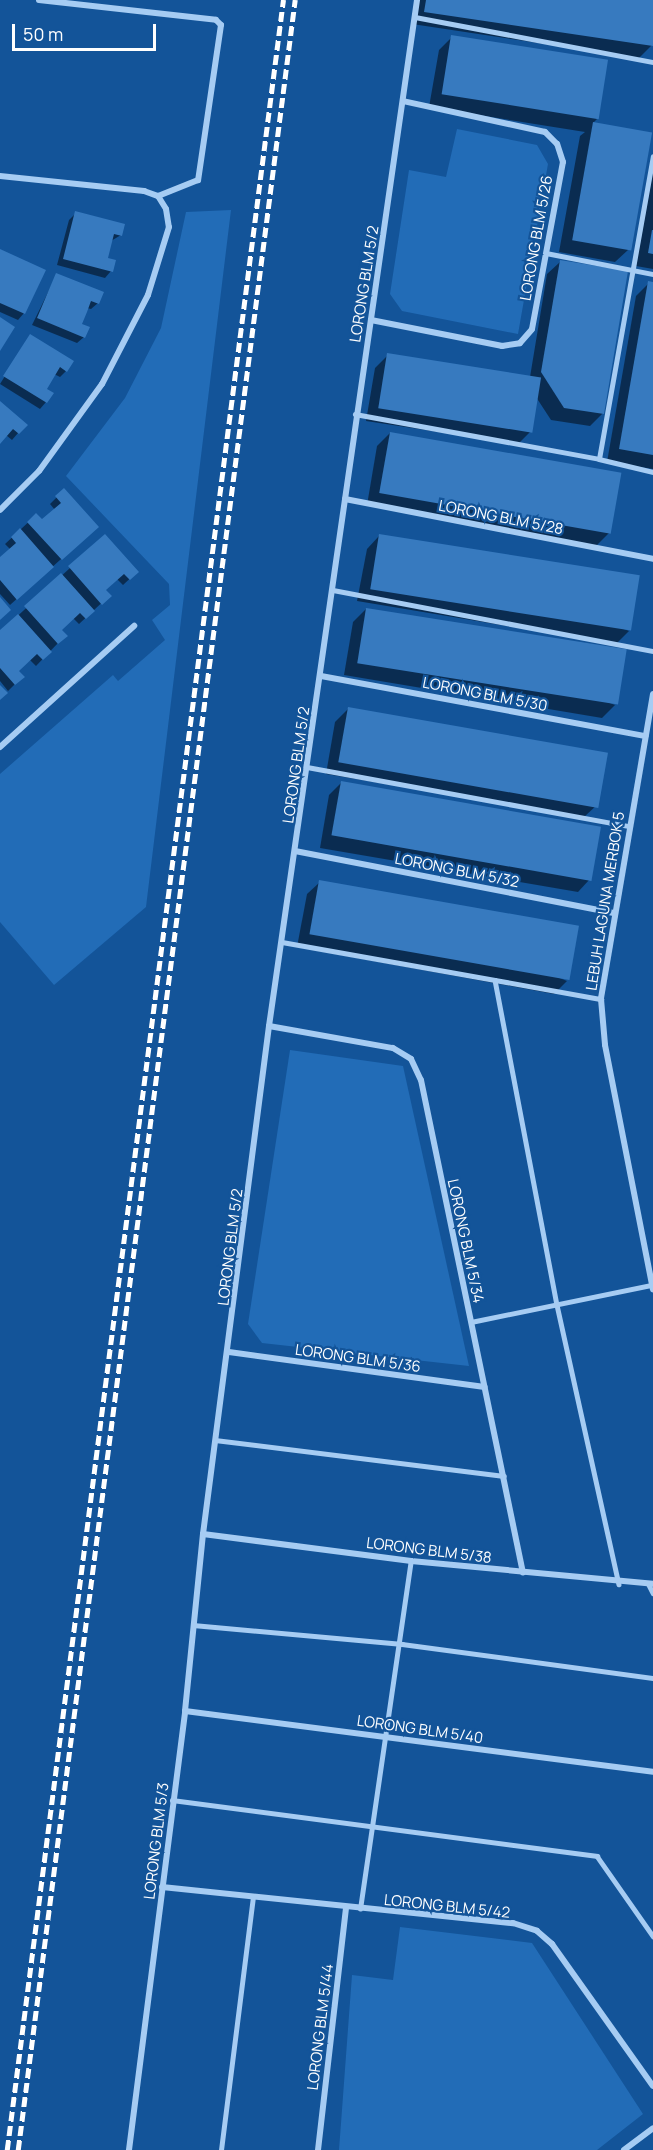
<!DOCTYPE html>
<html>
<head>
<meta charset="utf-8">
<style>
  body { margin:0 }
  #map { position:relative; width:653px; height:2150px; overflow:hidden; background:#135499; font-family:Manrope,sans-serif }
  div>[style] { position:absolute }
  .green>* { inset:0; background:#226cb7 }
  .shadow>* { inset:0; background:#0007 }
  .building>* { inset:0; background:#377abf; transform-origin:0 0 }
  .lane>* { height:4.5px; margin:-2.25px; padding:0 2.25px; transform-origin:2.25px; border-radius:2.25px; background:#a6ccf3 }
  .street>* { height:6px; margin:-3px; padding:0 3px; transform-origin:3px; border-radius:3px; background:#a6ccf3 }
  .rail>* { height:4.5px; margin-top:-2.25px; transform-origin:0; background:repeating-linear-gradient(90deg,#fff 0 10px,transparent 0 14.5px) }
  span { translate:-50% -50%; white-space:nowrap; text-align:center; line-height:1.15; -webkit-text-stroke:4.5px #135499; paint-order:stroke }
  .street-label { font-size:15px; color:#fff }
  .scale { position:absolute; left:12px; top:24px; width:144px; height:27px; box-sizing:border-box; border:3px solid #fff; border-top:0; padding-left:8px; font-size:18px; line-height:21px; white-space:nowrap; color:#fff; -webkit-text-stroke:4px #135499; paint-order:stroke }
</style>
</head>
<body>
<div id="map">
  <div class="green">
    <i style="clip-path:polygon(457px 129px,537px 145px,548px 164px,518px 334px,402px 311px,390px 294px,409px 170px,446px 177px)"></i>
    <i style="clip-path:polygon(231px 210px,146px 907px,54px 985px,0 922px,0 774px,113px 675px,118px 681px,165px 640px,152px 620px,170px 605px,169px 584px,66px 476px,125px 398px,161px 328px,186px 212px)"></i>
    <i style="clip-path:polygon(290px 1050px,403px 1066px,469px 1366px,262px 1343px,248px 1324px)"></i>
    <i style="clip-path:polygon(400px 1927px,532px 1943px,643px 2114px,597px 2150px,339px 2150px,352px 1975px,393px 1980px)"></i>
  </div>
  <div class="shadow">
    <i style="clip-path:polygon(416px 0,653px 0,652px 45px,639px 58px,412px 24px)"></i>
    <i style="clip-path:polygon(452px 37px,597px 119px,593px 123px,628px 250px,615px 262px,559px 252px,580px 136px,585px 132px,429px 107px,439px 50px)"></i>
    <i style="clip-path:polygon(653px 171px,653px 269px,636px 266px)"></i>
    <i style="clip-path:polygon(76px 213px,121px 235px,111px 241px,106px 259px,111px 271px,105px 278px,57px 265px,69px 220px)"></i>
    <i style="clip-path:polygon(0 250px,24px 313px,18px 320px,0 312px)"></i>
    <i style="clip-path:polygon(560px 262px,603px 413px,590px 426px,551px 420px,536px 397px,531px 431px,518px 444px,366px 421px,375px 368px,388px 355px,530px 377px,547px 274px)"></i>
    <i style="clip-path:polygon(57px 274px,98px 303px,91px 309px,87px 308px,80px 324px,84px 337px,77px 343px,32px 325px)"></i>
    <i style="clip-path:polygon(649px 283px,653px 284px,653px 469px,607px 462px,636px 296px)"></i>
    <i style="clip-path:polygon(30px 336px,66px 371px,60px 377px,54px 374px,45px 389px,46px 402px,40px 409px,0 384px)"></i>
    <i style="clip-path:polygon(0 403px,25px 425px,12px 440px,6px 435px,0 442px)"></i>
    <i style="clip-path:polygon(390px 433px,609px 533px,596px 546px,367px 505px,377px 446px)"></i>
    <i style="clip-path:polygon(64px 490px,90px 533px,10px 605px,0 594px,0 559px,11px 550px,5px 544px,36px 515px,42px 522px,55px 510px,50px 504px)"></i>
    <i style="clip-path:polygon(105px 536px,137px 572px,123px 585px,117px 579px,104px 591px,109px 596px,79px 624px,73px 618px,60px 630px,59px 642px,36px 666px,30px 660px,17px 671px,22px 677px,8px 691px,0 681px,0 632px)"></i>
    <i style="clip-path:polygon(379px 536px,629px 631px,616px 644px,357px 601px,367px 549px)"></i>
    <i style="clip-path:polygon(366px 609px,615px 705px,602px 718px,344px 675px,353px 622px)"></i>
    <i style="clip-path:polygon(348px 709px,597px 805px,584px 817px,326px 774px,335px 722px)"></i>
    <i style="clip-path:polygon(342px 782px,590px 879px,578px 892px,320px 848px,329px 795px)"></i>
    <i style="clip-path:polygon(320px 882px,567px 981px,554px 994px,297px 947px,307px 894px)"></i>
  </div>
  <div class="building">
    <i style="clip-path:polygon(426px 0,653px 0,653px 46px,424px 12px)"></i>
    <i style="left:451px;top:35px;width:159px;height:60px;rotate:9deg"></i>
    <i style="left:593px;top:122px;width:60px;height:120px;rotate:10deg"></i>
    <i style="clip-path:polygon(75px 211px,125px 224px,122px 236px,114px 234px,108px 258px,116px 260px,113px 272px,63px 259px)"></i>
    <i style="clip-path:polygon(652px 230px,653px 230px,653px 254px,648px 253px)"></i>
    <i style="clip-path:polygon(0 249px,46px 270px,25px 314px,0 303px)"></i>
    <i style="clip-path:polygon(560px 260px,628px 271px,604px 414px,564px 408px,541px 372px)"></i>
    <i style="clip-path:polygon(56px 273px,104px 292px,99px 304px,91px 301px,87px 312px,82px 324px,90px 327px,85px 338px,37px 318px)"></i>
    <i style="clip-path:polygon(648px 281px,653px 282px,653px 455px,619px 449px)"></i>
    <i style="clip-path:polygon(0 317px,15px 327px,0 351px)"></i>
    <i style="clip-path:polygon(30px 334px,74px 361px,67px 372px,60px 367px,47px 389px,54px 393px,47px 403px,3px 376px)"></i>
    <i style="left:387px;top:353px;width:156px;height:56px;rotate:9deg"></i>
    <i style="clip-path:polygon(0 401px,28px 425px,19px 434px,13px 429px,0 444px)"></i>
    <i style="left:390px;top:432px;width:235px;height:62px;rotate:10deg"></i>
    <i style="clip-path:polygon(64px 488px,99px 527px,62px 560px,27px 522px,36px 513px,42px 519px,61px 503px,55px 496px)"></i>
    <i style="clip-path:polygon(20px 528px,54px 567px,17px 600px,0 580px,0 557px,16px 543px,11px 537px)"></i>
    <i style="clip-path:polygon(105px 534px,139px 572px,130px 580px,124px 574px,106px 590px,112px 596px,102px 605px,68px 566px)"></i>
    <i style="left:379px;top:534px;width:264px;height:56px;rotate:9deg"></i>
    <i style="clip-path:polygon(61px 573px,95px 611px,86px 619px,80px 613px,62px 630px,68px 636px,58px 644px,24px 606px)"></i>
    <i style="clip-path:polygon(0 597px,11px 610px,0 620px)"></i>
    <i style="left:366px;top:608px;width:264px;height:56px;rotate:9deg"></i>
    <i style="clip-path:polygon(18px 614px,52px 652px,43px 660px,37px 654px,19px 671px,25px 677px,15px 685px,0 668px,0 630px)"></i>
    <i style="clip-path:polygon(0 685px,8px 693px,0 700px)"></i>
    <i style="left:348px;top:707px;width:264px;height:56px;rotate:10deg"></i>
    <i style="left:341px;top:781px;width:264px;height:55px;rotate:10deg"></i>
    <i style="left:319px;top:880px;width:264px;height:55px;rotate:10deg"></i>
  </div>
  <div class="lane">
    <i style="left:415px;top:17px;width:242px;rotate:10.7deg"></i>
    <i style="left:546px;top:253px;width:109px;rotate:11.1deg"></i>
    <i style="left:355px;top:414px;width:248px;rotate:10.4deg"></i>
    <i style="left:599px;top:459px;width:307px;rotate:-79.9deg"></i>
    <i style="left:599px;top:459px;width:56px;rotate:13.5deg"></i>
    <i style="left:333px;top:590px;width:326px;rotate:10.8deg"></i>
    <i style="left:307px;top:767px;width:327px;rotate:10.4deg"></i>
    <i style="left:282px;top:942px;width:216px;rotate:10.1deg"></i>
    <i style="left:495px;top:980px;width:331px;rotate:79.2deg"></i>
    <i style="left:557px;top:1305px;width:286px;rotate:77.5deg"></i>
    <i style="left:495px;top:980px;width:108px;rotate:10.2deg"></i>
    <i style="left:471px;top:1322px;width:185px;rotate:-11.6deg"></i>
    <i style="left:215px;top:1440px;width:291px;rotate:7.1deg"></i>
    <i style="left:649px;top:1585px;width:9px;rotate:63deg"></i>
    <i style="left:193px;top:1625px;width:210px;rotate:5.2deg"></i>
    <i style="left:402px;top:1644px;width:253px;rotate:7.7deg"></i>
    <i style="left:172px;top:1800px;width:429px;rotate:7.5deg"></i>
    <i style="left:597px;top:1856px;width:98px;rotate:55deg"></i>
    <i style="left:360px;top:1909px;width:352px;rotate:-81.7deg"></i>
    <i style="left:221px;top:2150px;width:255px;rotate:-82.8deg"></i>
  </div>
  <div class="street">
    <i style="left:39px;top:0;width:178px;rotate:6.4deg"></i>
    <i style="left:216px;top:20px;width:7px;rotate:45deg"></i>
    <i style="left:221px;top:25px;width:157px;rotate:98.4deg"></i>
    <i style="left:198px;top:180px;width:43px;rotate:158.2deg"></i>
    <i style="left:0;top:176px;width:145px;rotate:5.9deg"></i>
    <i style="left:144px;top:191px;width:15px;rotate:20deg"></i>
    <i style="left:158px;top:196px;width:15px;rotate:58deg"></i>
    <i style="left:166px;top:209px;width:18px;rotate:81deg"></i>
    <i style="left:169px;top:227px;width:71px;rotate:107.2deg"></i>
    <i style="left:148px;top:295px;width:100px;rotate:117.3deg"></i>
    <i style="left:102px;top:384px;width:107px;rotate:125.9deg"></i>
    <i style="left:39px;top:471px;width:55px;rotate:135deg"></i>
    <i style="left:371px;top:320px;width:134px;rotate:11.2deg"></i>
    <i style="left:502px;top:346px;width:18px;rotate:-9deg"></i>
    <i style="left:520px;top:343px;width:18px;rotate:-49deg"></i>
    <i style="left:532px;top:329px;width:170px;rotate:-79.5deg"></i>
    <i style="left:563px;top:162px;width:19px;rotate:-108deg"></i>
    <i style="left:557px;top:144px;width:17px;rotate:-135deg"></i>
    <i style="left:545px;top:132px;width:145px;rotate:-167.7deg"></i>
    <i style="left:345px;top:499px;width:314px;rotate:11deg"></i>
    <i style="left:321px;top:676px;width:330px;rotate:10.5deg"></i>
    <i style="left:653px;top:694px;width:309px;rotate:99.7deg"></i>
    <i style="left:601px;top:999px;width:46px;rotate:85deg"></i>
    <i style="left:605px;top:1045px;width:249px;rotate:78.9deg"></i>
    <i style="left:0;top:747px;width:181px;rotate:-42.1deg"></i>
    <i style="left:295px;top:851px;width:326px;rotate:11deg"></i>
    <i style="left:269px;top:1026px;width:126px;rotate:10.1deg"></i>
    <i style="left:393px;top:1048px;width:21px;rotate:31deg"></i>
    <i style="left:411px;top:1059px;width:23px;rotate:65deg"></i>
    <i style="left:421px;top:1080px;width:503px;rotate:78.31deg"></i>
    <i style="left:229px;top:1352px;width:258px;rotate:7.8deg"></i>
    <i style="left:203px;top:1534px;width:210px;rotate:7.4deg"></i>
    <i style="left:411px;top:1561px;width:243px;rotate:5.4deg"></i>
    <i style="left:185px;top:1711px;width:472px;rotate:7.4deg"></i>
    <i style="left:162px;top:1887px;width:353px;rotate:5.9deg"></i>
    <i style="left:513px;top:1923px;width:25px;rotate:18deg"></i>
    <i style="left:537px;top:1931px;width:20px;rotate:41deg"></i>
    <i style="left:552px;top:1944px;width:174px;rotate:54.6deg"></i>
    <i style="left:129px;top:2150px;width:443px;rotate:-82.7deg"></i>
    <i style="left:185px;top:1711px;width:178px;rotate:-84.2deg"></i>
    <i style="left:203px;top:1534px;width:512px;rotate:-82.6deg"></i>
    <i style="left:269px;top:1026px;width:1037px;rotate:-81.79deg"></i>
    <i style="left:318px;top:2150px;width:244px;rotate:-83.4deg"></i>
    <i style="left:624px;top:2150px;width:36px;rotate:-37deg"></i>
  </div>
  <div class="rail">
    <i style="left:7px;top:2150px;width:2168px;rotate:-82.68deg"></i>
    <i style="left:18px;top:2150px;width:2168px;rotate:-82.66deg"></i>
  </div>
  <div class="street-label">
    <span style="left:536px;top:238px;rotate:-80deg">LORONG BLM 5/26</span>
    <span style="left:364px;top:284px;rotate:-81deg">LORONG BLM 5/2</span>
    <span style="left:501px;top:517px;rotate:11deg">LORONG BLM 5/28</span>
    <span style="left:485px;top:694px;rotate:11deg">LORONG BLM 5/30</span>
    <span style="left:296px;top:765px;rotate:-82deg">LORONG BLM 5/2</span>
    <span style="left:457px;top:870px;rotate:11deg">LORONG BLM 5/32</span>
    <span style="left:605px;top:901px;rotate:-81deg">LEBUH LAGUNA MERBOK 5</span>
    <span style="left:466px;top:1241px;rotate:78deg">LORONG BLM 5/34</span>
    <span style="left:230px;top:1247px;rotate:-83deg">LORONG BLM 5/2</span>
    <span style="left:358px;top:1358px;rotate:8deg">LORONG BLM 5/36</span>
    <span style="left:429px;top:1550px;rotate:7deg">LORONG BLM 5/38</span>
    <span style="left:420px;top:1729px;rotate:8deg">LORONG BLM 5/40</span>
    <span style="left:156px;top:1841px;rotate:-83deg">LORONG BLM 5/3</span>
    <span style="left:447px;top:1906px;rotate:6deg">LORONG BLM 5/42</span>
    <span style="left:320px;top:2027px;rotate:-83deg">LORONG BLM 5/44</span>
  </div>
  <div class="scale">50 m</div>
</div>
</body>
</html>
